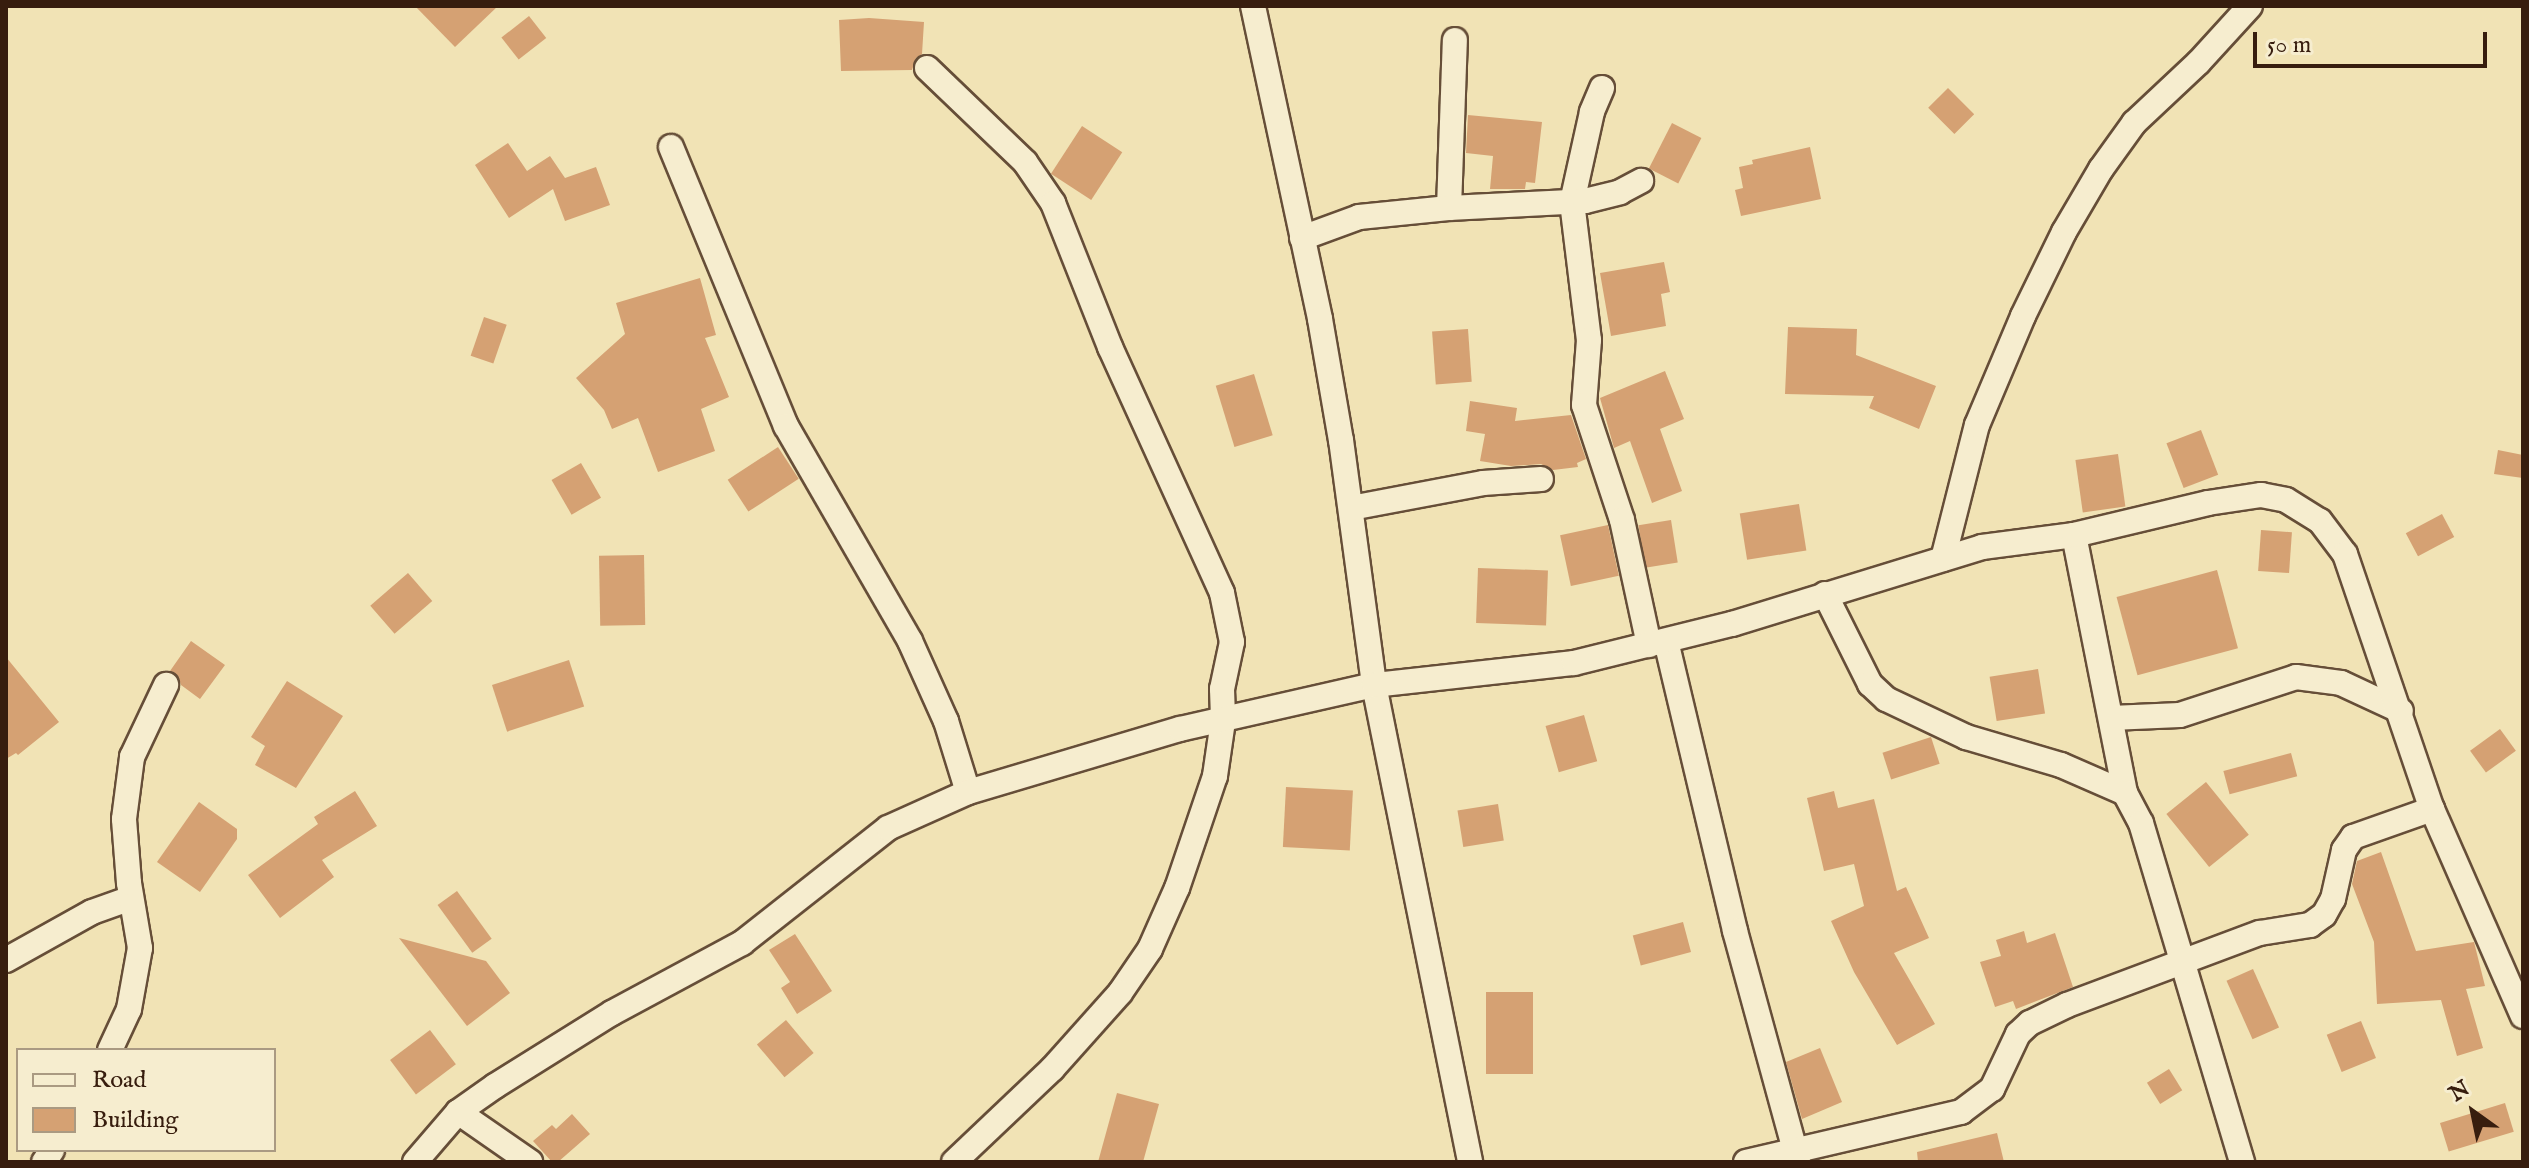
<!DOCTYPE html>
<html>
<head>
<meta charset="utf-8">
<style>
  body { margin:0 }
  #map { position:relative; width:2529px; height:1168px; overflow:hidden; background:#f1e3b5; font-family:"IM FELL English",serif }
  div>[style] { position:absolute }
  .building>* { inset:0; background:#d5a173; transform-origin:0 0 }
  .roads { filter:drop-shadow(2px 0 #664e38) drop-shadow(-2px 0 #664e38) drop-shadow(0 2px #664e38) drop-shadow(0 -2px #664e38) }
  .street>* { height:24px; margin:-12px; padding:0 12px; transform-origin:12px; border-radius:12px; background:#f6edcf }
  span { translate:-50% -50%; white-space:nowrap; text-align:center; line-height:1.15; -webkit-text-stroke:6px #f6edcf; paint-order:stroke }
  .frame { position:absolute; inset:0; border:8px solid #371d0e; pointer-events:none }
  .legend { position:absolute; left:16px; top:1048px; width:260px; height:104px; box-sizing:border-box; background:#f6edcf; border:2px solid #aa9a82; margin:0; padding:10px 14px; list-style:none; font-size:24px; color:#371d0e }
  .legend li { display:flex; align-items:center; gap:16px; height:40px }
  .legend b { width:40px; border:2px solid #aa9a82 }
  .north { position:absolute; left:2433px; top:1072px; width:80px; height:80px; -webkit-text-stroke:6px #f6edcf; paint-order:stroke; rotate:327deg; font-size:22px; font-weight:700; line-height:32px; text-align:center; color:#371d0e }
  .north::after { content:''; display:block; margin:auto; width:28px; height:36px; background:#371d0e; clip-path:polygon(50% 0,100% 100%,50% 72%,0 100%) }
  .scale { position:absolute; left:2253px; top:32px; width:234px; height:36px; box-sizing:border-box; border:4px solid #371d0e; border-top:0; padding-left:10px; font-size:24px; line-height:28px; white-space:nowrap; color:#371d0e; -webkit-text-stroke:6px #f6edcf; paint-order:stroke }
</style>
</head>
<body>
<div id="map">
  <div class="building">
    <i style="clip-path:polygon(415px 6px,498px 6px,455px 47px)"></i>
    <i style="left:529px;top:16px;width:28px;height:35px;rotate:52deg"></i>
    <i style="clip-path:polygon(869px 18px,924px 22px,922px 54px,916px 58px,912px 70px,841px 71px,839px 20px)"></i>
    <i style="left:1948px;top:88px;width:37px;height:28px;rotate:45deg"></i>
    <i style="clip-path:polygon(1468px 115px,1542px 122px,1535px 183px,1526px 182px,1525px 189px,1490px 189px,1493px 156px,1466px 153px)"></i>
    <i style="left:1672px;top:123px;width:33px;height:51px;rotate:27deg"></i>
    <i style="left:1082px;top:126px;width:48px;height:57px;rotate:33deg"></i>
    <i style="clip-path:polygon(508px 143px,527px 171px,550px 156px,565px 178px,596px 167px,610px 205px,565px 221px,553px 189px,509px 218px,475px 165px)"></i>
    <i style="clip-path:polygon(1810px 147px,1821px 199px,1741px 216px,1735px 190px,1743px 188px,1739px 167px,1753px 164px,1752px 160px)"></i>
    <i style="clip-path:polygon(1664px 262px,1670px 292px,1661px 294px,1666px 326px,1611px 336px,1600px 273px)"></i>
    <i style="clip-path:polygon(700px 278px,716px 335px,705px 338px,729px 397px,701px 409px,715px 451px,658px 472px,638px 418px,612px 429px,604px 410px,576px 378px,625px 334px,616px 303px)"></i>
    <i style="left:484px;top:317px;width:24px;height:41px;rotate:19deg"></i>
    <i style="clip-path:polygon(1788px 327px,1857px 329px,1856px 355px,1936px 386px,1919px 429px,1869px 408px,1874px 396px,1785px 394px)"></i>
    <i style="left:1468px;top:329px;width:53px;height:36px;rotate:86deg"></i>
    <i style="clip-path:polygon(1665px 371px,1684px 419px,1660px 429px,1682px 491px,1652px 503px,1630px 441px,1614px 448px,1600px 398px)"></i>
    <i style="left:1254px;top:374px;width:64px;height:40px;rotate:73deg"></i>
    <i style="clip-path:polygon(1470px 401px,1517px 408px,1515px 421px,1571px 415px,1586px 459px,1577px 463px,1578px 467px,1553px 470px,1541px 464px,1511px 466px,1480px 461px,1485px 434px,1466px 431px)"></i>
    <i style="left:2201px;top:430px;width:48px;height:37px;rotate:69deg"></i>
    <i style="left:778px;top:447px;width:38px;height:60px;rotate:57deg"></i>
    <i style="clip-path:polygon(2498px 450px,2523px 455px,2523px 478px,2494px 474px)"></i>
    <i style="left:2118px;top:454px;width:53px;height:43px;rotate:82deg"></i>
    <i style="left:581px;top:463px;width:40px;height:34px;rotate:60deg"></i>
    <i style="left:1799px;top:504px;width:47px;height:60px;rotate:81deg"></i>
    <i style="left:2442px;top:514px;width:26px;height:41px;rotate:62deg"></i>
    <i style="left:1671px;top:520px;width:43px;height:33px;rotate:81deg"></i>
    <i style="left:1608px;top:525px;width:52px;height:49px;rotate:78deg"></i>
    <i style="left:2261px;top:530px;width:31px;height:41px;rotate:4deg"></i>
    <i style="left:644px;top:555px;width:70px;height:45px;rotate:89deg"></i>
    <i style="left:1478px;top:568px;width:70px;height:55px;rotate:2deg"></i>
    <i style="left:2217px;top:570px;width:81px;height:104px;rotate:75deg"></i>
    <i style="left:408px;top:573px;width:37px;height:50px;rotate:49deg"></i>
    <i style="clip-path:polygon(191px 641px,225px 665px,200px 699px,181px 685px,178px 676px,170px 671px)"></i>
    <i style="clip-path:polygon(6px 657px,59px 722px,18px 755px,16px 753px,6px 759px)"></i>
    <i style="left:569px;top:660px;width:49px;height:81px;rotate:72deg"></i>
    <i style="left:2038px;top:669px;width:45px;height:49px;rotate:81deg"></i>
    <i style="clip-path:polygon(287px 681px,343px 716px,296px 788px,255px 765px,265px 746px,251px 737px)"></i>
    <i style="left:1584px;top:715px;width:48px;height:40px;rotate:74deg"></i>
    <i style="left:2500px;top:729px;width:27px;height:37px;rotate:54deg"></i>
    <i style="left:1931px;top:737px;width:28px;height:51px;rotate:72deg"></i>
    <i style="left:2291px;top:753px;width:24px;height:70px;rotate:75deg"></i>
    <i style="left:2206px;top:782px;width:68px;height:51px;rotate:51deg"></i>
    <i style="left:1286px;top:787px;width:67px;height:60px;rotate:3deg"></i>
    <i style="clip-path:polygon(355px 791px,377px 826px,322px 860px,334px 877px,280px 918px,248px 875px,318px 824px,314px 817px)"></i>
    <i style="clip-path:polygon(1834px 791px,1838px 808px,1874px 799px,1897px 891px,1906px 887px,1929px 938px,1894px 953px,1935px 1024px,1897px 1045px,1854px 972px,1831px 921px,1864px 906px,1854px 864px,1824px 871px,1807px 798px)"></i>
    <i style="clip-path:polygon(199px 802px,237px 829px,237px 839px,200px 892px,157px 862px)"></i>
    <i style="left:1498px;top:804px;width:37px;height:41px;rotate:81deg"></i>
    <i style="clip-path:polygon(2381px 852px,2416px 951px,2474px 942px,2485px 986px,2466px 989px,2483px 1048px,2457px 1056px,2441px 1000px,2377px 1004px,2374px 942px,2352px 884px,2357px 861px)"></i>
    <i style="left:457px;top:891px;width:59px;height:24px;rotate:54deg"></i>
    <i style="left:1683px;top:922px;width:31px;height:52px;rotate:75deg"></i>
    <i style="clip-path:polygon(2024px 931px,2027px 943px,2055px 933px,2073px 987px,2016px 1009px,2013px 1001px,1995px 1007px,1980px 962px,2001px 956px,1996px 940px)"></i>
    <i style="clip-path:polygon(795px 934px,832px 991px,797px 1014px,781px 988px,790px 982px,769px 950px)"></i>
    <i style="clip-path:polygon(399px 938px,486px 961px,510px 993px,467px 1026px)"></i>
    <i style="left:2253px;top:969px;width:64px;height:29px;rotate:66deg"></i>
    <i style="left:1486px;top:992px;width:47px;height:82px"></i>
    <i style="left:786px;top:1020px;width:43px;height:38px;rotate:50deg"></i>
    <i style="left:2361px;top:1021px;width:40px;height:37px;rotate:68deg"></i>
    <i style="left:430px;top:1030px;width:43px;height:50px;rotate:53deg"></i>
    <i style="clip-path:polygon(1820px 1048px,1842px 1102px,1802px 1119px,1786px 1062px)"></i>
    <i style="left:2169px;top:1069px;width:25px;height:26px;rotate:58deg"></i>
    <i style="clip-path:polygon(1117px 1093px,1159px 1104px,1143px 1162px,1098px 1162px)"></i>
    <i style="left:2505px;top:1103px;width:30px;height:68px;rotate:73deg"></i>
    <i style="clip-path:polygon(572px 1114px,590px 1134px,558px 1162px,552px 1162px,533px 1141px,552px 1125px,556px 1129px)"></i>
    <i style="clip-path:polygon(1997px 1133px,2004px 1162px,1918px 1162px,1917px 1152px)"></i>
  </div>
  <div class="roads">
    <div class="street">
      <i style="left:1253px;top:6px;width:320px;rotate:77.9deg"></i>
      <i style="left:1320px;top:319px;width:123px;rotate:80.2deg"></i>
      <i style="left:1341px;top:440px;width:247px;rotate:82.3deg"></i>
      <i style="left:1374px;top:685px;width:487px;rotate:78.6deg"></i>
      <i style="left:927px;top:68px;width:136px;rotate:43.8deg"></i>
      <i style="left:1025px;top:162px;width:50px;rotate:55.7deg"></i>
      <i style="left:1053px;top:203px;width:155px;rotate:68.4deg"></i>
      <i style="left:1110px;top:347px;width:270px;rotate:65.5deg"></i>
      <i style="left:1222px;top:593px;width:50px;rotate:78.5deg"></i>
      <i style="left:1232px;top:642px;width:48px;rotate:102deg"></i>
      <i style="left:1222px;top:689px;width:32px;rotate:88deg"></i>
      <i style="left:1223px;top:721px;width:56px;rotate:98.3deg"></i>
      <i style="left:1215px;top:776px;width:118px;rotate:108.7deg"></i>
      <i style="left:1177px;top:888px;width:67px;rotate:113.9deg"></i>
      <i style="left:1150px;top:949px;width:53px;rotate:124.3deg"></i>
      <i style="left:1120px;top:993px;width:102px;rotate:131.8deg"></i>
      <i style="left:1052px;top:1069px;width:135px;rotate:136.5deg"></i>
      <i style="left:1602px;top:88px;width:26px;rotate:113deg"></i>
      <i style="left:1592px;top:112px;width:92px;rotate:102.5deg"></i>
      <i style="left:1572px;top:202px;width:139px;rotate:83deg"></i>
      <i style="left:1589px;top:340px;width:65px;rotate:94.4deg"></i>
      <i style="left:1584px;top:405px;width:121px;rotate:71.7deg"></i>
      <i style="left:1622px;top:520px;width:128px;rotate:77.8deg"></i>
      <i style="left:671px;top:147px;width:302px;rotate:67.6deg"></i>
      <i style="left:786px;top:426px;width:248px;rotate:60deg"></i>
      <i style="left:910px;top:641px;width:88px;rotate:65.8deg"></i>
      <i style="left:946px;top:721px;width:74px;rotate:72.8deg"></i>
      <i style="left:1449px;top:208px;width:168px;rotate:-88deg"></i>
      <i style="left:1302px;top:238px;width:61px;rotate:-20.2deg"></i>
      <i style="left:1359px;top:217px;width:90px;rotate:-5.7deg"></i>
      <i style="left:1449px;top:208px;width:136px;rotate:-2.9deg"></i>
      <i style="left:1585px;top:201px;width:36px;rotate:-14deg"></i>
      <i style="left:1620px;top:192px;width:24px;rotate:-28deg"></i>
      <i style="left:1351px;top:508px;width:134px;rotate:-10.7deg"></i>
      <i style="left:1483px;top:483px;width:58px;rotate:-3.9deg"></i>
      <i style="left:2074px;top:535px;width:263px;rotate:78.8deg"></i>
      <i style="left:1943px;top:559px;width:138px;rotate:-75.8deg"></i>
      <i style="left:1977px;top:425px;width:118px;rotate:-67.1deg"></i>
      <i style="left:2023px;top:316px;width:93px;rotate:-64deg"></i>
      <i style="left:2064px;top:232px;width:73px;rotate:-59.6deg"></i>
      <i style="left:2101px;top:169px;width:57px;rotate:-54.3deg"></i>
      <i style="left:2134px;top:123px;width:88px;rotate:-43.2deg"></i>
      <i style="left:2198px;top:63px;width:77px;rotate:-47.6deg"></i>
      <i style="left:1825px;top:594px;width:101px;rotate:63.4deg"></i>
      <i style="left:1870px;top:684px;width:22px;rotate:43deg"></i>
      <i style="left:1886px;top:699px;width:89px;rotate:25.4deg"></i>
      <i style="left:1966px;top:737px;width:99px;rotate:16.4deg"></i>
      <i style="left:2061px;top:765px;width:70px;rotate:23.6deg"></i>
      <i style="left:2125px;top:793px;width:34px;rotate:62deg"></i>
      <i style="left:2141px;top:823px;width:354px;rotate:73.4deg"></i>
      <i style="left:1666px;top:641px;width:298px;rotate:76.6deg"></i>
      <i style="left:1735px;top:931px;width:239px;rotate:74.7deg"></i>
      <i style="left:2111px;top:718px;width:69px;rotate:-2.5deg"></i>
      <i style="left:2180px;top:715px;width:122px;rotate:-18.1deg"></i>
      <i style="left:2296px;top:677px;width:45px;rotate:7.6deg"></i>
      <i style="left:2341px;top:683px;width:66px;rotate:25deg"></i>
      <i style="left:6px;top:960px;width:98px;rotate:-29.2deg"></i>
      <i style="left:92px;top:912px;width:41px;rotate:-19.7deg"></i>
      <i style="left:110px;top:1050px;width:45px;rotate:-65.1deg"></i>
      <i style="left:129px;top:1009px;width:62px;rotate:-79.8deg"></i>
      <i style="left:140px;top:948px;width:66px;rotate:-99.6deg"></i>
      <i style="left:129px;top:883px;width:64px;rotate:-94.5deg"></i>
      <i style="left:124px;top:819px;width:63px;rotate:-82.6deg"></i>
      <i style="left:132px;top:757px;width:80px;rotate:-64.7deg"></i>
      <i style="left:458px;top:1112px;width:88px;rotate:34.8deg"></i>
      <i style="left:44px;top:1162px;width:14px;rotate:-56deg"></i>
      <i style="left:415px;top:1162px;width:66px;rotate:-49.3deg"></i>
      <i style="left:458px;top:1112px;width:45px;rotate:-35.1deg"></i>
      <i style="left:495px;top:1086px;width:138px;rotate:-32deg"></i>
      <i style="left:612px;top:1013px;width:148px;rotate:-28.3deg"></i>
      <i style="left:742px;top:943px;width:186px;rotate:-38.2deg"></i>
      <i style="left:888px;top:828px;width:88px;rotate:-24.2deg"></i>
      <i style="left:968px;top:792px;width:221px;rotate:-16.6deg"></i>
      <i style="left:1180px;top:729px;width:199px;rotate:-12.8deg"></i>
      <i style="left:1374px;top:685px;width:201px;rotate:-6.3deg"></i>
      <i style="left:1574px;top:663px;width:163px;rotate:-13.9deg"></i>
      <i style="left:1732px;top:624px;width:262px;rotate:-17.1deg"></i>
      <i style="left:1982px;top:547px;width:93px;rotate:-7.4deg"></i>
      <i style="left:2074px;top:535px;width:138px;rotate:-13.4deg"></i>
      <i style="left:2208px;top:503px;width:54px;rotate:-8.6deg"></i>
      <i style="left:2261px;top:495px;width:25px;rotate:11deg"></i>
      <i style="left:2286px;top:500px;width:40px;rotate:32deg"></i>
      <i style="left:2320px;top:521px;width:41px;rotate:52.9deg"></i>
      <i style="left:2345px;top:554px;width:269px;rotate:71.2deg"></i>
      <i style="left:2432px;top:809px;width:226px;rotate:66.3deg"></i>
      <i style="left:1746px;top:1162px;width:221px;rotate:-13.1deg"></i>
      <i style="left:1961px;top:1112px;width:39px;rotate:-37deg"></i>
      <i style="left:1992px;top:1089px;width:61px;rotate:-64.7deg"></i>
      <i style="left:2018px;top:1034px;width:16px;rotate:-43deg"></i>
      <i style="left:2030px;top:1023px;width:41px;rotate:-25.9deg"></i>
      <i style="left:2067px;top:1005px;width:206px;rotate:-20.5deg"></i>
      <i style="left:2260px;top:933px;width:51px;rotate:-9.1deg"></i>
      <i style="left:2310px;top:925px;width:17px;rotate:-36deg"></i>
      <i style="left:2324px;top:915px;width:18px;rotate:-61deg"></i>
      <i style="left:2333px;top:899px;width:50px;rotate:-77.3deg"></i>
      <i style="left:2344px;top:850px;width:16px;rotate:-55deg"></i>
      <i style="left:2353px;top:837px;width:84px;rotate:-19.5deg"></i>
    </div>
  </div>
  <div class="frame"></div>
  <ul class="legend">
  <li><b style="height:10px;background:#f6edcf"></b>Road</li>
  <li><b style="height:22px;background:#d5a173"></b>Building</li>
  </ul>
  <div class="north">N</div>
  <div class="scale">50 m</div>
</div>
</body>
</html>
